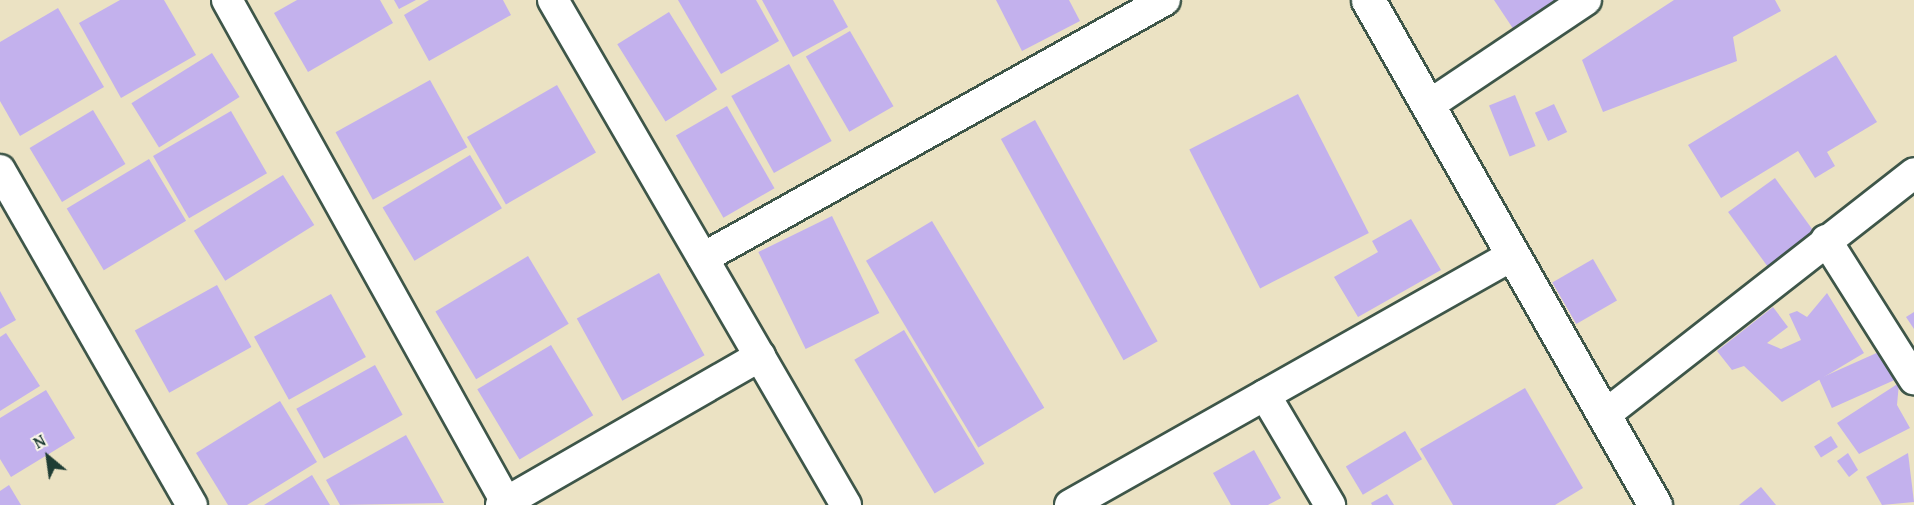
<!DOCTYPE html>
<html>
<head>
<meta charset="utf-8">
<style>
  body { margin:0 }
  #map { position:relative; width:1914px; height:505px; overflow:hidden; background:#ebe2c3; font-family:"Gentium Book Plus",serif }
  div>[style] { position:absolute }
  .building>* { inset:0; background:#c3b1ed; transform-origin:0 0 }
  .roads { filter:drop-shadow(2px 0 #3e5649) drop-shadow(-2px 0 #3e5649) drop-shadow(0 2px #3e5649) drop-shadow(0 -2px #3e5649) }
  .minor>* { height:30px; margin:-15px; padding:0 15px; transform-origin:15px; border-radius:15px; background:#fff }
  .tertiary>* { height:33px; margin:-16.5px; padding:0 16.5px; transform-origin:16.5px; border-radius:16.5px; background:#fff }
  span { translate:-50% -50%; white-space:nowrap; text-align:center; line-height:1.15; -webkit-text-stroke:5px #f7f3e8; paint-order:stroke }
  .north { position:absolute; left:18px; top:427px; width:60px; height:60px; -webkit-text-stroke:4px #f7f3e8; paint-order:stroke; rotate:331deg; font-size:16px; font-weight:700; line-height:24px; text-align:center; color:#1f3d34 }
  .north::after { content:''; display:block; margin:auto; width:21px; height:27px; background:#1f3d34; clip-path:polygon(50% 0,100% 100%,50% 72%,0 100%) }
</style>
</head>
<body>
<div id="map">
  <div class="building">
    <i style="clip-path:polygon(120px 0,164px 0,196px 55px,121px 98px,79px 23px)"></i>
    <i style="clip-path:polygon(297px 0,380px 0,393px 23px,308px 72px,274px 13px)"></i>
    <i style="clip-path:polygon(394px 0,416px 0,399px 9px)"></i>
    <i style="clip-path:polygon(429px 0,503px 0,511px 15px,429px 61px,404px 15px)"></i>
    <i style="clip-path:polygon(678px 0,756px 0,779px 41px,721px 74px)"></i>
    <i style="clip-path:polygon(762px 0,833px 0,848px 27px,793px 57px)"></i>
    <i style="clip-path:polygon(996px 0,1069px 0,1080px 21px,1022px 51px)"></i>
    <i style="clip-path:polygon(1494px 0,1565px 0,1516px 33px)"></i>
    <i style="clip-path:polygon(1674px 0,1775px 0,1781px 11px,1733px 37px,1737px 61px,1603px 112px,1582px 60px)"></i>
    <i style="clip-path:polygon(58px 8px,104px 87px,20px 136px,0 101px,0 42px)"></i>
    <i style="left:669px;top:12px;width:91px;height:61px;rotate:58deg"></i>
    <i style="left:850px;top:31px;width:87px;height:51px;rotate:60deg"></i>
    <i style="left:212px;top:53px;width:52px;height:95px;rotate:58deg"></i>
    <i style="clip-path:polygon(1836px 55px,1877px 122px,1827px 152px,1835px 166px,1815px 178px,1798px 151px,1721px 198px,1688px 145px)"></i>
    <i style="left:789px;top:64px;width:88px;height:66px;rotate:61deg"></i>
    <i style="left:430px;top:80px;width:77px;height:108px;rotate:61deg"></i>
    <i style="left:557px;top:85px;width:78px;height:104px;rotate:60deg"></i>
    <i style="left:1298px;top:94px;width:156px;height:122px;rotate:63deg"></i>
    <i style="left:1515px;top:95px;width:55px;height:28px;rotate:68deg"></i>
    <i style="left:1554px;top:104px;width:31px;height:21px;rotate:65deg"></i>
    <i style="left:727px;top:106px;width:95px;height:59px;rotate:60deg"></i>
    <i style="left:93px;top:110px;width:63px;height:74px;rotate:59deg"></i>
    <i style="left:231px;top:111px;width:72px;height:90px;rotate:60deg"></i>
    <i style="left:1035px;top:120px;width:253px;height:39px;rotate:61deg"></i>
    <i style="left:470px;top:155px;width:62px;height:102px;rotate:59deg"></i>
    <i style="left:149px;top:159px;width:72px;height:96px;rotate:59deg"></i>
    <i style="left:283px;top:175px;width:59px;height:105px;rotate:58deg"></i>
    <i style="left:1775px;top:178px;width:74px;height:58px;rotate:54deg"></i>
    <i style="left:832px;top:216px;width:108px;height:82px;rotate:64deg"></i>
    <i style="clip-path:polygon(1411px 219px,1441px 270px,1358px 317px,1334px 277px,1378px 252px,1372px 241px)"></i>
    <i style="left:932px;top:221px;width:218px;height:77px;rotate:59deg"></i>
    <i style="left:528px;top:256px;width:79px;height:108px;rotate:59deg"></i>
    <i style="left:1593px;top:259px;width:48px;height:47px;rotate:60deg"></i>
    <i style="left:659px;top:273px;width:94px;height:94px;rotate:61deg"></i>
    <i style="left:217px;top:285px;width:71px;height:94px;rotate:61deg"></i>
    <i style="clip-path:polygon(0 291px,16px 320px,0 329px)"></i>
    <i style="clip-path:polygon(1827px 293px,1864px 353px,1782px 402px,1744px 366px,1732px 370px,1717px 351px,1773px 307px,1788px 327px,1767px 343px,1781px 349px,1801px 340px,1789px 314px,1797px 311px,1807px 317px)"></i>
    <i style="left:331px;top:294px;width:72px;height:88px;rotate:61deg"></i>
    <i style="clip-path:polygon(1914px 312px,1914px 329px,1906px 317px)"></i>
    <i style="left:904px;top:330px;width:156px;height:58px;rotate:59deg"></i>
    <i style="clip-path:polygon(6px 333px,40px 386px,0 411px,0 337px)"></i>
    <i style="left:551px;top:345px;width:82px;height:86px;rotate:59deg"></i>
    <i style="left:1881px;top:351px;width:32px;height:68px;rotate:66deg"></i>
    <i style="left:375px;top:365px;width:57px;height:90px;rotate:61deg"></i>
    <i style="clip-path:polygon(1899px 383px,1897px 405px,1910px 428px,1859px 454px,1837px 423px)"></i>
    <i style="clip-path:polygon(1525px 388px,1583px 488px,1555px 505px,1453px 505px,1420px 449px)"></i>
    <i style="clip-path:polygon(46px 390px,75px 438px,11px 477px,0 459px,0 418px)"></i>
    <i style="clip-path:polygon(280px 401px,317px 462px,247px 505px,228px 505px,196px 453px)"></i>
    <i style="left:1405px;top:431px;width:33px;height:69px;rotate:59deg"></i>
    <i style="clip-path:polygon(406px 435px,444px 503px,340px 505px,326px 480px)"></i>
    <i style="left:1831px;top:436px;width:13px;height:20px;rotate:58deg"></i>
    <i style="clip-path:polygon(1254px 450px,1281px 498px,1268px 505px,1231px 505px,1213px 473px)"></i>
    <i style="clip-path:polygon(1848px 453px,1858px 470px,1849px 477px,1837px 461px)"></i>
    <i style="clip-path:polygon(1908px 453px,1914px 502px,1882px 505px,1866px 477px)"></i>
    <i style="clip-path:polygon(312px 475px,330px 505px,264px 505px)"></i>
    <i style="clip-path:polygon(9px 485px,21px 505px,0 505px,0 491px)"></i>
    <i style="clip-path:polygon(1761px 487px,1776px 505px,1739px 505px)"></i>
    <i style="clip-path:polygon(1387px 494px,1394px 505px,1372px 505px,1371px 503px)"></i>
  </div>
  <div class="roads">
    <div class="minor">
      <i style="left:227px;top:0;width:574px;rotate:60.94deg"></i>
      <i style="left:553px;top:0;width:584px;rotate:59.88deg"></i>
      <i style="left:1429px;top:105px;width:189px;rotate:-33.8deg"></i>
      <i style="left:0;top:170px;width:386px;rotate:60.2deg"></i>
      <i style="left:1826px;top:240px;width:165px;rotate:57.7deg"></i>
      <i style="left:703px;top:258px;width:529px;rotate:-29.18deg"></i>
      <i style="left:1265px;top:395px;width:128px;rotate:59.4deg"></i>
      <i style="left:1606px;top:414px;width:391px;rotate:-38deg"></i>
      <i style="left:501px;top:505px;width:299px;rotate:-29.9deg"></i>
      <i style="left:1070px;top:505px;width:509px;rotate:-29.44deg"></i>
    </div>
    <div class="tertiary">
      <i style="left:1368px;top:0;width:581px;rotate:60.39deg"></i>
    </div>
  </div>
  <div class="north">N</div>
</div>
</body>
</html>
